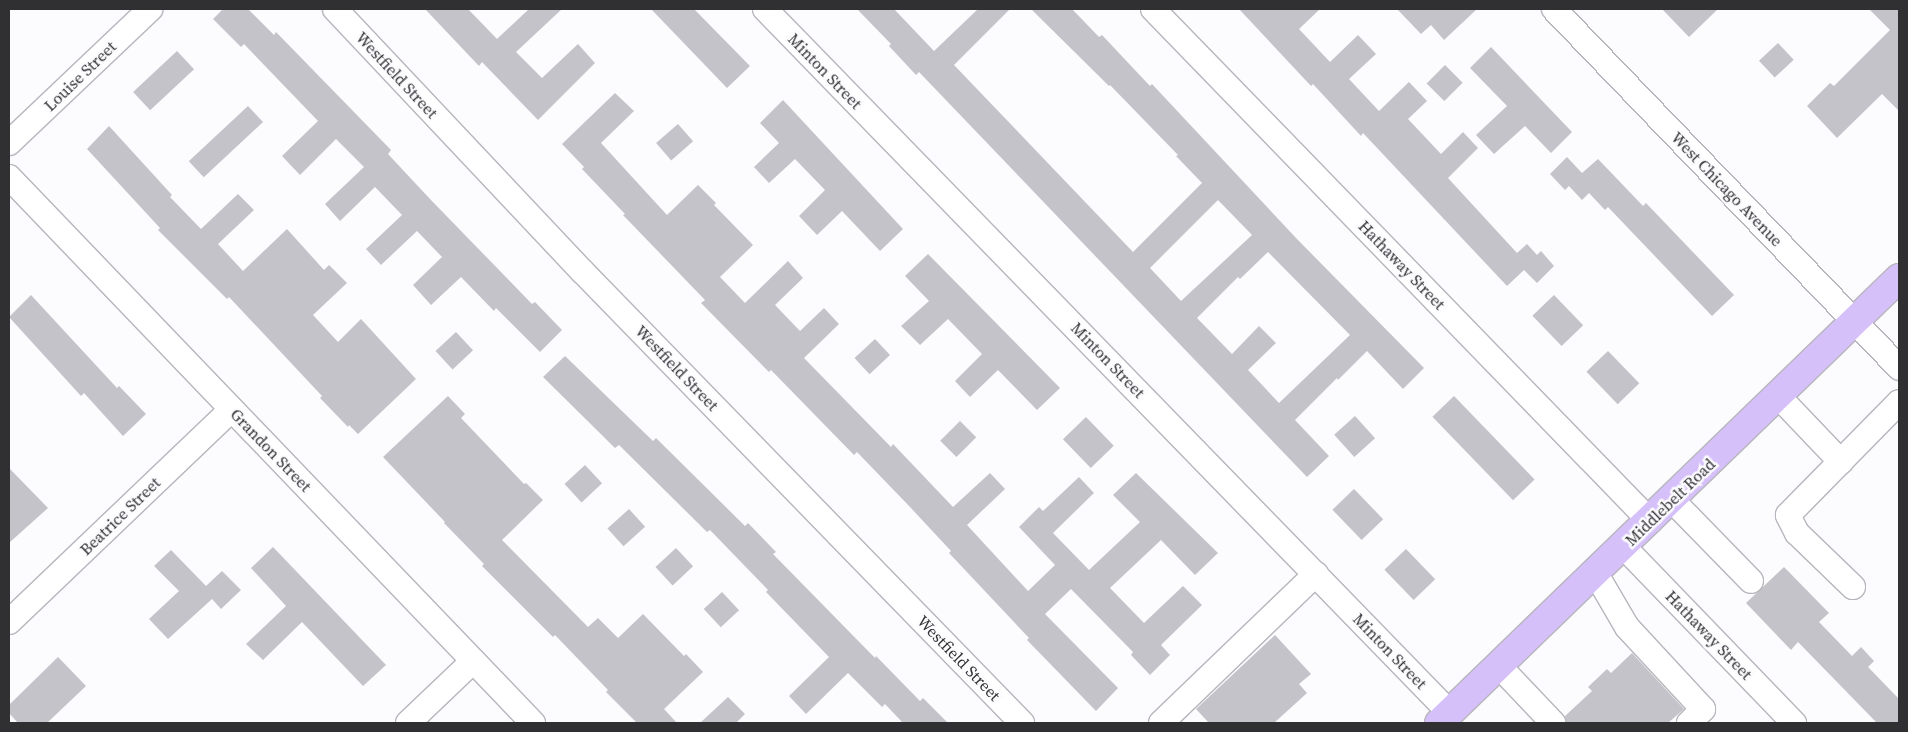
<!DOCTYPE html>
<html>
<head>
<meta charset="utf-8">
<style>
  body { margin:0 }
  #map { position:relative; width:1908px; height:732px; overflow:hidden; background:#fcfbfe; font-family:"Source Serif 4",serif }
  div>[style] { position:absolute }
  .building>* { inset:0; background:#c5c3ca; transform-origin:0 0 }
  .roads { filter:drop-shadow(1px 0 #b8b6bd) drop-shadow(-1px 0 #b8b6bd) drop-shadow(0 1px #b8b6bd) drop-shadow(0 -1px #b8b6bd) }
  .minor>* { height:24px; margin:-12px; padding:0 12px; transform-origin:12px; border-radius:12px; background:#fff }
  .major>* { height:28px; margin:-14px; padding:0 14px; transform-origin:14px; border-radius:14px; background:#d6c0fa }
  span { translate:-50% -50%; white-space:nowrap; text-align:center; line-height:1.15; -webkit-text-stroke:5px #fcfbfe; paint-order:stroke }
  .street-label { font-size:16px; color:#302f32 }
  .frame { position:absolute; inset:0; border:10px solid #302f32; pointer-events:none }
</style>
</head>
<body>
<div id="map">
  <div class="building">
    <i style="clip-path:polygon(223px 9px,248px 9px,274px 35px,276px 32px,391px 150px,388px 154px,430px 199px,532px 304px,535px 302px,562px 330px,540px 352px,496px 308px,494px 311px,461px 277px,431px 305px,413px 285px,442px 257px,417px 231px,381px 265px,366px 249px,402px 215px,375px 187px,340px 221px,325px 204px,364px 167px,336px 139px,300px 175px,282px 156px,318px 121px,244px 44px,241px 47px,213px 19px)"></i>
    <i style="clip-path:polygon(425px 9px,468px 9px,497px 39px,529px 9px,562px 9px,516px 52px,542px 78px,578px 44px,595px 63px,538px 120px,482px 62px,479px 66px)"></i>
    <i style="clip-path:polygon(651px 9px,694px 9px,750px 66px,727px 88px)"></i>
    <i style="clip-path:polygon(evenodd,857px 9px,894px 9px,934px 51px,978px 9px,1010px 9px,954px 65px,1133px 252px,1202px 183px,1176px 156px,1178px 155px,1110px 85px,1109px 86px,1031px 9px,1072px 9px,1099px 37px,1102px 35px,1150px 86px,1152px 84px,1296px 238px,1424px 368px,1403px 389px,1367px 351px,1338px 380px,1337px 378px,1295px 420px,1329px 456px,1307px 477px,919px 72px,916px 75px,889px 46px,891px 44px,857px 9px,1218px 200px,1252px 235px,1181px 301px,1150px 268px,1218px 200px,857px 9px,1268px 252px,1350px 335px,1279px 403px,1248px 370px,1276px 343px,1259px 326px,1232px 354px,1197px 318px,1238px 277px,1240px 279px,1268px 252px)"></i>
    <i style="clip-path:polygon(1239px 9px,1320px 9px,1299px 29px,1330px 62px,1358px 35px,1376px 54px,1349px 79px,1379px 111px,1409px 82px,1427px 101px,1408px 119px,1441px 154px,1463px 132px,1478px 148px,1448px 178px,1517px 253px,1527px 244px,1537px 255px,1541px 251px,1554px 266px,1537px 283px,1524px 270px,1507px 286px,1363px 133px,1361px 136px,1313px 84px,1311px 86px)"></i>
    <i style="clip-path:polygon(1397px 9px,1477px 9px,1444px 40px,1431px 25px,1421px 34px)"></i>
    <i style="clip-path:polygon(1662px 9px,1718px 9px,1689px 37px)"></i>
    <i style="clip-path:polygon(1869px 9px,1899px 9px,1899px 111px,1882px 94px,1837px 138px,1807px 106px,1830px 83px,1834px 86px,1890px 30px)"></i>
    <i style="left:1778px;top:43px;width:23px;height:26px;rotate:47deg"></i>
    <i style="clip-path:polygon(1491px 47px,1572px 132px,1551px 153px,1525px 126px,1494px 154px,1476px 135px,1507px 106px,1470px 68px)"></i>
    <i style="left:177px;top:51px;width:25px;height:60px;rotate:47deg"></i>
    <i style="left:1445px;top:65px;width:25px;height:26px;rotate:45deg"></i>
    <i style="clip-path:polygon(615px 93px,634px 111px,601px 143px,667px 215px,698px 185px,716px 203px,714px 205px,753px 245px,720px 277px,745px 303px,788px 261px,803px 278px,775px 305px,800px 331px,824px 308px,839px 324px,804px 358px,891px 447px,893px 444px,953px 507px,990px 473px,1005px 489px,967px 525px,1028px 591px,1055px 565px,1019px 527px,1039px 507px,1043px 511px,1079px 477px,1094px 493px,1053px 533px,1089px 570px,1140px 522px,1113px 495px,1136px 473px,1218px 553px,1195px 575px,1161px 540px,1110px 588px,1144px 623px,1183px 586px,1202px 605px,1161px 645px,1170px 655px,1150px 675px,1131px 655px,1133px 652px,1071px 589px,1045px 614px,1118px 688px,1096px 711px,1027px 640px,1029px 638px,949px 553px,951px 551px,910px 507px,857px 452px,854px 455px,771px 370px,769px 372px,701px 303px,705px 300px,623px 215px,625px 214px,582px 169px,584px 167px,562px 144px)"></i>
    <i style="clip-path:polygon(783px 100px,903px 229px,880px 251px,842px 211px,817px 235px,799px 216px,825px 190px,795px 159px,769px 183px,754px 167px,779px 143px,760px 123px)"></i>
    <i style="left:248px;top:106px;width:22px;height:81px;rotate:47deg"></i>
    <i style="left:678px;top:124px;width:23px;height:29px;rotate:49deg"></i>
    <i style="clip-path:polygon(109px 126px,172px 195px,170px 197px,201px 229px,238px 194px,254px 210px,218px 244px,243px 271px,287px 229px,324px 270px,329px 265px,347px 283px,313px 315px,338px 342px,361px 319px,416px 379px,358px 434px,349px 425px,348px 427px,320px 398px,322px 396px,229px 297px,227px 299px,158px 230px,160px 228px,87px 149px)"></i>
    <i style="clip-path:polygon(1567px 157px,1582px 173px,1598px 159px,1643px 206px,1646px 203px,1734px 295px,1712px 316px,1608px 207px,1605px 210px,1589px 193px,1582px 200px,1569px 186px,1565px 190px,1550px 174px)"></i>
    <i style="clip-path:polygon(928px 254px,1060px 388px,1037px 410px,998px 370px,970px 397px,955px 381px,982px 354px,948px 319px,920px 345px,901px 326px,929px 301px,905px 276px)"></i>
    <i style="clip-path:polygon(31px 295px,117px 388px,119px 386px,146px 414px,123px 436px,84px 393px,81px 396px,9px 317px)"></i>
    <i style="left:1554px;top:295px;width:42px;height:30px;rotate:46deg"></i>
    <i style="left:456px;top:332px;width:25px;height:28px;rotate:47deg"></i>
    <i style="left:875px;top:339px;width:22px;height:28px;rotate:47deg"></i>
    <i style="left:1608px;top:351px;width:45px;height:30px;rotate:46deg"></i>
    <i style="clip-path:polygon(565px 356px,653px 441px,656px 438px,745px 526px,748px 523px,776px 552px,773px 554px,875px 658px,876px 656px,920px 701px,923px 698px,948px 723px,903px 723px,885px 704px,882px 707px,848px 673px,806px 714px,789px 696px,829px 657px,766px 592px,768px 590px,710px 530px,707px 532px,619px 445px,615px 448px,543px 377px)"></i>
    <i style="clip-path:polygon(448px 396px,465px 414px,461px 418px,524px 484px,526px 483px,543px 500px,502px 540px,588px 627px,598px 618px,618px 638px,643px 614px,684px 656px,686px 654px,703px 672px,664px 709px,677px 723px,637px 723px,606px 692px,608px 690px,555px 635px,553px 637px,482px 566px,484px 564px,444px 523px,445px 522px,383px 457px)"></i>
    <i style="left:1454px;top:396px;width:116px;height:30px;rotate:46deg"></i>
    <i style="left:1355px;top:416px;width:30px;height:28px;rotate:48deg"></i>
    <i style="left:1086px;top:417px;width:40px;height:32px;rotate:46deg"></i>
    <i style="left:960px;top:421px;width:23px;height:28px;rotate:45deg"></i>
    <i style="left:585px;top:465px;width:25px;height:28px;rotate:47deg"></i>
    <i style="clip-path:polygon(9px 468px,48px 508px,9px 543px)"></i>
    <i style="left:1354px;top:489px;width:42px;height:30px;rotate:46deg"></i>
    <i style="left:629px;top:509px;width:24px;height:29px;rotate:48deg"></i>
    <i style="clip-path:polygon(273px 547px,386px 665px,363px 686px,302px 622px,263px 660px,246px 644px,286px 606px,251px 568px)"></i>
    <i style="left:676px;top:548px;width:25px;height:28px;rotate:47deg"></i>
    <i style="left:1406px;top:549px;width:42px;height:30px;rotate:46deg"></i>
    <i style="clip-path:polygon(171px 550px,206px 586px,222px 571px,241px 590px,221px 609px,212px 599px,168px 639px,149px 619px,179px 591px,154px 566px)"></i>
    <i style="clip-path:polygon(1784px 567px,1829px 613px,1819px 622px,1852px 656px,1861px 647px,1874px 661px,1868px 667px,1899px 699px,1899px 723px,1877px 723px,1798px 642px,1791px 650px,1746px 603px)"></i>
    <i style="left:722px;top:592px;width:25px;height:25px;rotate:47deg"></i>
    <i style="clip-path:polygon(1275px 635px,1311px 674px,1299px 684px,1307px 693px,1274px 723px,1209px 723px,1196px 709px)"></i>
    <i style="clip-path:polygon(1632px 653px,1684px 709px,1668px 723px,1566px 723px,1565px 716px,1592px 691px,1588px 687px,1607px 669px,1611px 673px)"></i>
    <i style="clip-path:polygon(58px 657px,86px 686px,47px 723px,18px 723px,9px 713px,9px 705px)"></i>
    <i style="clip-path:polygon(728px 697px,745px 714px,736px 723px,700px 723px)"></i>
  </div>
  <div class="roads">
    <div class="minor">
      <i style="left:335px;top:9px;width:360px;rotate:46.7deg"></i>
      <i style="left:582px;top:271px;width:631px;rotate:45.77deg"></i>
      <i style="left:765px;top:9px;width:982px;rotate:45.78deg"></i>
      <i style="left:1153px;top:9px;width:714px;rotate:45.85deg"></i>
      <i style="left:1554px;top:9px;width:498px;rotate:46.1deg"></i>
      <i style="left:9px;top:143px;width:195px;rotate:-43.5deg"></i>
      <i style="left:9px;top:177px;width:757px;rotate:46.18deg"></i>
      <i style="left:1778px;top:396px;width:91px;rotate:46.3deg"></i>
      <i style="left:1672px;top:500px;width:113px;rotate:45.7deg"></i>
      <i style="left:1624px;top:547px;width:245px;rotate:46deg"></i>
      <i style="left:1596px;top:574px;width:61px;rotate:59.7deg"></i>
      <i style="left:1627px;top:627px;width:112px;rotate:47.2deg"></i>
      <i style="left:1703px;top:709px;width:20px;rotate:135deg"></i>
      <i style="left:1853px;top:587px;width:78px;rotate:-136deg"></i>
      <i style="left:1797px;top:533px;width:20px;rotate:-117deg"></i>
      <i style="left:1788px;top:515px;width:158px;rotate:-45.5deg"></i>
      <i style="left:9px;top:622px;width:308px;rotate:-43.7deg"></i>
      <i style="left:1499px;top:666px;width:79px;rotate:46.5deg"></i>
      <i style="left:408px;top:723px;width:90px;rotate:-43.6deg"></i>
      <i style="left:1161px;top:723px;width:215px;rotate:-43.9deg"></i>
    </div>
    <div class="major">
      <i style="left:1439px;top:723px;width:640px;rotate:-44.05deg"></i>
    </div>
  </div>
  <div class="street-label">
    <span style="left:825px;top:71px;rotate:46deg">Minton Street</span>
    <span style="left:397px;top:75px;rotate:47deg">Westfield Street</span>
    <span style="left:80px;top:76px;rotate:-44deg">Louise Street</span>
    <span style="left:1727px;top:189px;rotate:46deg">West Chicago Avenue</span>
    <span style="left:1402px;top:265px;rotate:46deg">Hathaway Street</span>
    <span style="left:1108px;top:360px;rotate:46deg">Minton Street</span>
    <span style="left:677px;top:368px;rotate:46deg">Westfield Street</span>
    <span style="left:271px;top:450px;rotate:46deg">Grandon Street</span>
    <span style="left:1670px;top:502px;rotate:-44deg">Middlebelt Road</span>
    <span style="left:120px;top:516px;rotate:-44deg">Beatrice Street</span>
    <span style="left:1709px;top:635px;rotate:46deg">Hathaway Street</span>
    <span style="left:1390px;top:651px;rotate:46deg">Minton Street</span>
    <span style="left:959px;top:658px;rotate:46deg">Westfield Street</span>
  </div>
  <div class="frame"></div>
</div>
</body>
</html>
